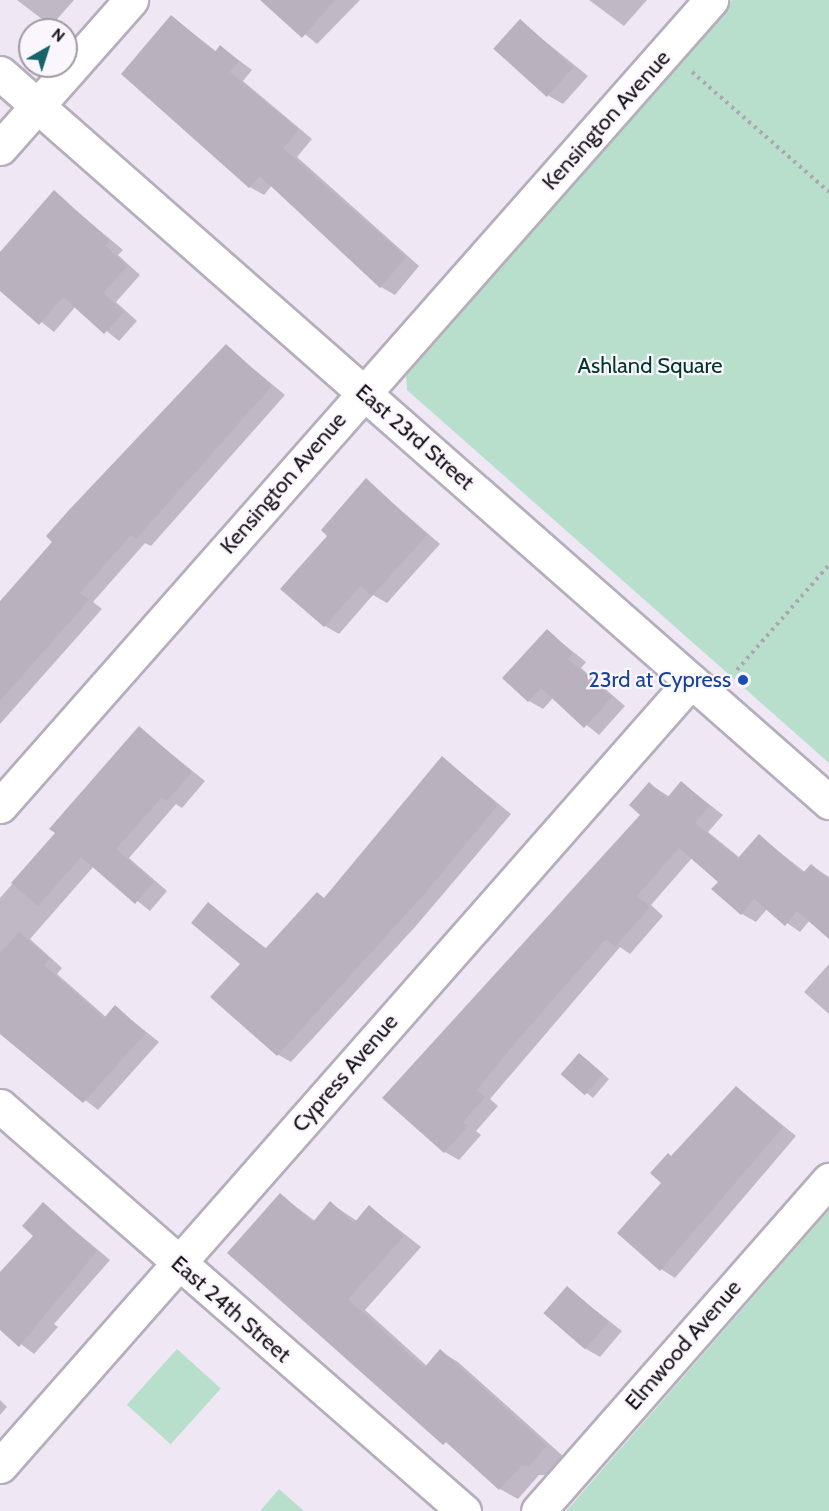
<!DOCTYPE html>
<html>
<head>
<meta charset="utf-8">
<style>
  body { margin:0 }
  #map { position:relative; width:829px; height:1511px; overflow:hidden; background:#f0e7f5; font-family:Cabin,sans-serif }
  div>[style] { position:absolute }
  .green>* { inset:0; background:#b8dfcc; transform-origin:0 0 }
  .shadow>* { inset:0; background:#0003 }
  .building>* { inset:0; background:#bab1bf; transform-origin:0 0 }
  .path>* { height:4px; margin-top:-2px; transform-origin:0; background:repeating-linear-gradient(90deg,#aea6b2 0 3px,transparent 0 7.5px) }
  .roads { filter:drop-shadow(2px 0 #b7aebc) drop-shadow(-2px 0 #b7aebc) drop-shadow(0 2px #b7aebc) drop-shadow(0 -2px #b7aebc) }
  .minor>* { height:33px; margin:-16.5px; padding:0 16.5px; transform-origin:16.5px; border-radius:16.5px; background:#fff }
  .major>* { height:33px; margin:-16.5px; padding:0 16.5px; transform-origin:16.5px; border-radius:16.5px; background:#fff }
  .dots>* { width:16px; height:16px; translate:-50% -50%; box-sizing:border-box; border:3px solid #fbf5fe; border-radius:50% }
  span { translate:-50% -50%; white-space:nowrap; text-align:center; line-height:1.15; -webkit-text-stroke:4.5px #fbf5fe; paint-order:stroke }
  .street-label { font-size:22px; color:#171318 }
  .park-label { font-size:22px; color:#003825 }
  .transit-label { font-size:22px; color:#164399 }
  .right { translate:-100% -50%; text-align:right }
  .north { position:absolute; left:18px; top:18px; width:60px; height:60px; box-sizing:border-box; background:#fbf5fe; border:2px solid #a09ba2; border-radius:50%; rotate:39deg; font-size:16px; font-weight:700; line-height:24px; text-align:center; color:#171318 }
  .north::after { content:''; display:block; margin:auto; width:21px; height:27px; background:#156469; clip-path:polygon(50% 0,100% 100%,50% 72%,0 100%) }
</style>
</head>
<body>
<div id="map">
  <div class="green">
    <i style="clip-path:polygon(732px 0,829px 0,829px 763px,407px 390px,406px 376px)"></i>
    <i style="clip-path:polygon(829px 1210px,829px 1511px,566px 1511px)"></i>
    <i style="left:177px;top:1349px;width:59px;height:75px;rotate:42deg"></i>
    <i style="clip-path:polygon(279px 1489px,304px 1511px,260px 1511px)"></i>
  </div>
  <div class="shadow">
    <i style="clip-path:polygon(17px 0,74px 0,51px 26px)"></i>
    <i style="clip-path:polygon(263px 0,360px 0,317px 44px)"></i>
    <i style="clip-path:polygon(589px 0,647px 0,624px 26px)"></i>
    <i style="clip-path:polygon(172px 17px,217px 52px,221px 47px,252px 70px,243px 81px,312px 139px,297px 157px,419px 266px,395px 295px,381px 287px,272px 185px,264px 195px,250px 187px)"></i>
    <i style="clip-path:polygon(520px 21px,588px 76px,563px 104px,549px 96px)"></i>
    <i style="clip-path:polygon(54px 192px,123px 250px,118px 255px,140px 275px,116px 302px,137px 321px,119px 341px,76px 306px,54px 332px,0 289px,0 254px)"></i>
    <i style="clip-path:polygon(226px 346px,285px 395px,151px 546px,145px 543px,93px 602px,102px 609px,0 724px,0 601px)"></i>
    <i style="clip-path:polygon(366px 480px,440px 544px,387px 603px,373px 595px,339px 634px,325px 626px,329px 536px)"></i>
    <i style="clip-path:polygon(547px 631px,586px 662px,581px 668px,625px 706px,599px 735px,553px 698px,543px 709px,529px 701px)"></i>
    <i style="clip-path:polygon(139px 728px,205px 781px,182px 808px,176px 804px,129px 858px,167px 891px,150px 911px,94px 866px,30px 939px,62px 968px,57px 974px,106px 1017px,115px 1007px,159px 1042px,98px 1110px,0 1033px,0 898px,57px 833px)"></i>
    <i style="clip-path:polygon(443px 758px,511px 814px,415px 927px,291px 1062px,277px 1054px,242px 964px,208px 904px,267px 949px,317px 894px,325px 899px)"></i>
    <i style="clip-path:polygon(682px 783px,723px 815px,708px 832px,740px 858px,759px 836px,806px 873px,812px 866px,829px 877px,829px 937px,810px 920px,800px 932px,767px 909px,756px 922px,742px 914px,720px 882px,692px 858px,651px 905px,663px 916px,630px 954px,620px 947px,490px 1099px,498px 1106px,476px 1131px,481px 1135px,459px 1160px,445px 1152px,384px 1098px,642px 815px,649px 784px,670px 797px)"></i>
    <i style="clip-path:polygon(829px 964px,829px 1014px,804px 992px)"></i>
    <i style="clip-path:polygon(586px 1059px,609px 1079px,593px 1098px,563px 1074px)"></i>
    <i style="clip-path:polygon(737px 1088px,796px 1136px,675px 1278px,661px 1269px,672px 1157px)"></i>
    <i style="clip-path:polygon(280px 1195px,315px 1221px,330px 1203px,357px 1221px,370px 1207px,421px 1247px,365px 1310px,427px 1366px,440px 1351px,458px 1362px,564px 1457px,547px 1475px,539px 1475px,518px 1499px,500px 1489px,229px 1253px)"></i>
    <i style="clip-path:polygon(43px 1204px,110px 1260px,54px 1324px,58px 1327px,34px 1354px,0 1328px,0 1274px,35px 1235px)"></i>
    <i style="clip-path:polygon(567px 1288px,622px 1331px,600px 1357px,586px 1349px)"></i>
    <i style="clip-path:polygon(0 1400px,7px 1407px,0 1415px)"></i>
  </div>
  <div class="building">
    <i style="clip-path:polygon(260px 0,335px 0,302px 38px)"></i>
    <i style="clip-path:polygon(171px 15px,215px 52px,220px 45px,239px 61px,230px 72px,299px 130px,283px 148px,406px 257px,380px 288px,260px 176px,249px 188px,121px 74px)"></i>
    <i style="left:520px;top:19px;width:72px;height:40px;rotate:42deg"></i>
    <i style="clip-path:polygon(54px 190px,110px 241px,105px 246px,127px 266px,103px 293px,124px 312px,104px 334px,63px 297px,39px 325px,0 291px,0 252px)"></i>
    <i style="clip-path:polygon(226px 344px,272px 386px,136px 539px,131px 535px,80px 593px,89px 600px,0 701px,0 602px,52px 542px,46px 536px,69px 510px)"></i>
    <i style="clip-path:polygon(366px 478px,427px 535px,372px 596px,360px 586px,324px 627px,280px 589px,327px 536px,321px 530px)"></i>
    <i style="clip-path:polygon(547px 629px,573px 653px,568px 659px,612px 697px,584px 728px,541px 688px,528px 702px,502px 678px)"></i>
    <i style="clip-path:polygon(139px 726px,192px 772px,167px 801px,162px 797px,116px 849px,154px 882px,135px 904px,81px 857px,38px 906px,11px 883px,55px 833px,49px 829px)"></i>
    <i style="clip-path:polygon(442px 756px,498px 805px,427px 891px,277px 1056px,210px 997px,240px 964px,191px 923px,208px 902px,265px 949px,317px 892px,324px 898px)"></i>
    <i style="clip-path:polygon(681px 781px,710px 806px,695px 823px,738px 858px,759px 834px,803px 873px,811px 864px,829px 879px,829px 939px,797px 911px,785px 926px,754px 899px,741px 915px,711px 889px,718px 882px,679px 848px,637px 896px,650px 907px,615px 947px,606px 939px,514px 1044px,477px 1090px,485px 1097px,463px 1122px,468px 1126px,444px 1153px,382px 1098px,640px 815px,629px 805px,649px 782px,667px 798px)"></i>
    <i style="clip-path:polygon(19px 932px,50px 959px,44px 965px,104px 1018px,115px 1005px,146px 1033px,83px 1103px,0 1034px,0 953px)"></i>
    <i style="left:579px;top:1053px;width:32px;height:28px;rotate:41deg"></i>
    <i style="clip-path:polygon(736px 1086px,783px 1127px,660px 1271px,617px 1233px,661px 1183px,650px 1173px,668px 1153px,671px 1156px)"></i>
    <i style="clip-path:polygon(280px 1193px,313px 1222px,330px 1201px,354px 1223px,369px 1205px,404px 1236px,348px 1299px,424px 1368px,440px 1349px,547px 1446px,529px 1466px,521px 1466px,499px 1490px,446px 1442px,443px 1445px,227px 1253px)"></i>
    <i style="clip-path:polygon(43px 1202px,97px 1251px,19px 1347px,0 1330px,0 1272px,33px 1236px,22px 1226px)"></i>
    <i style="left:567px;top:1286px;width:55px;height:36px;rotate:41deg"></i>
  </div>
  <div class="path">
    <i style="left:692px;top:72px;width:182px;rotate:41.2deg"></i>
    <i style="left:737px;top:670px;width:140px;rotate:-48.8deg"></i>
  </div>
  <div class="roads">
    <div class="minor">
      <i style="left:0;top:148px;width:198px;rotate:-48.5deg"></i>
      <i style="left:0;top:806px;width:1075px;rotate:-48.58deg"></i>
      <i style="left:0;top:1106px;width:616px;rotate:41.12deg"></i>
      <i style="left:0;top:1466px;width:1046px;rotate:-48.64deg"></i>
      <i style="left:538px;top:1511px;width:441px;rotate:-48.7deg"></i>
    </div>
    <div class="major">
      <i style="left:0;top:73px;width:1104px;rotate:41.33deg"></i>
    </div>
  </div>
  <div class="dots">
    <i style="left:743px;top:680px;background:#1a4fb4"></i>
  </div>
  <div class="street-label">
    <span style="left:606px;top:120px;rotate:-48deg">Kensington Avenue</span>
    <span style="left:415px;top:437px;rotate:41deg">East 23rd Street</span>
    <span style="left:283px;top:483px;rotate:-49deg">Kensington Avenue</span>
    <span style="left:345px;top:1073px;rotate:-49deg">Cypress Avenue</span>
    <span style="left:231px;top:1309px;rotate:41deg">East 24th Street</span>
    <span style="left:683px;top:1345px;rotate:-49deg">Elmwood Avenue</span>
  </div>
  <div class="park-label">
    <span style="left:650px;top:366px">Ashland Square</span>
  </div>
  <div class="transit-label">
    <span class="right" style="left:731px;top:680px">23rd at Cypress</span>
  </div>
  <div class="north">N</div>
</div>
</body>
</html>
